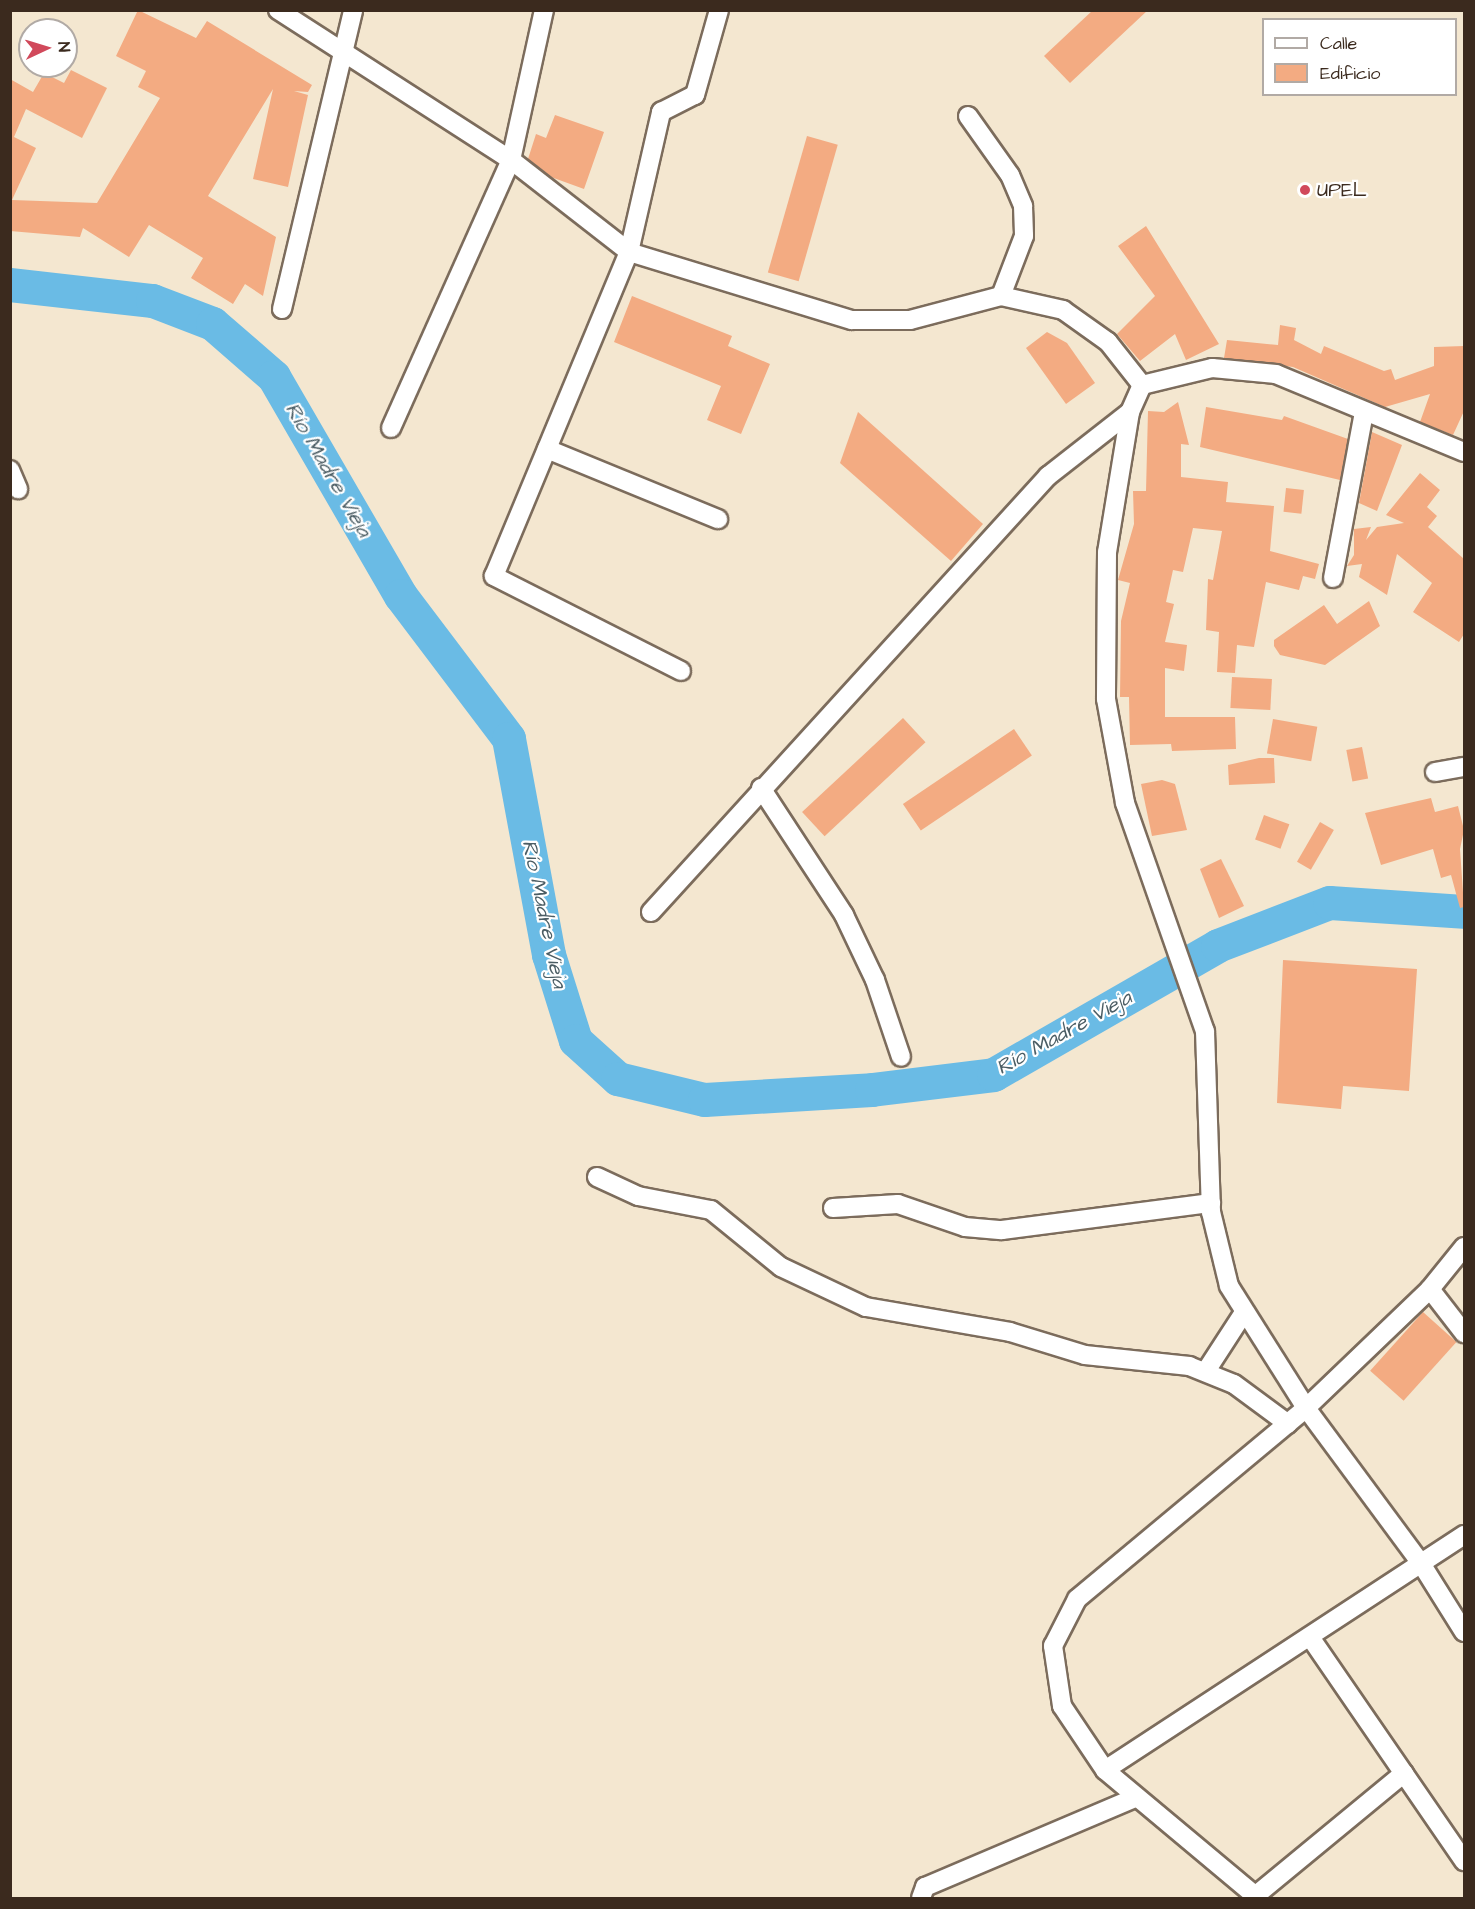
<!DOCTYPE html>
<html>
<head>
<meta charset="utf-8">
<style>
  body { margin:0 }
  #map { position:relative; width:1475px; height:1909px; overflow:hidden; background:#f4e7d0; font-family:"Architects Daughter",sans-serif }
  div>[style] { position:absolute }
  .river>* { height:34px; margin:-17px; padding:0 17px; transform-origin:17px; border-radius:17px; background:#6abbe5 }
  .building>* { inset:0; background:#f3ab82; transform-origin:0 0 }
  .roads { filter:drop-shadow(2px 0 #7c6c5c) drop-shadow(-2px 0 #7c6c5c) drop-shadow(0 2px #7c6c5c) drop-shadow(0 -2px #7c6c5c) }
  .minor>* { height:18px; margin:-9px; padding:0 9px; transform-origin:9px; border-radius:9px; background:#fff }
  .dots>* { width:16px; height:16px; translate:-50% -50%; box-sizing:border-box; border:3px solid #fff; border-radius:50% }
  span { translate:-50% -50%; white-space:nowrap; text-align:center; line-height:1.15; -webkit-text-stroke:4.5px #fff; paint-order:stroke }
  .poi-label { font-size:20px; color:#3b2a1e }
  .left { translate:0 -50%; text-align:left }
  .water-label { font-size:21px; color:#4b5d64; font-style:italic }
  .frame { position:absolute; inset:0; border:12px solid #3b2a1e; pointer-events:none }
  .legend { position:absolute; left:1262px; top:18px; width:195px; height:78px; box-sizing:border-box; background:#fff; border:2px solid #b1aaa5; margin:0; padding:8px 10px; list-style:none; font-size:18px; color:#3b2a1e }
  .legend li { display:flex; align-items:center; gap:12px; height:30px }
  .legend b { width:30px; border:2px solid #b1aaa5 }
  .north { position:absolute; left:18px; top:18px; width:60px; height:60px; box-sizing:border-box; background:#fff; border:2px solid #b1aaa5; border-radius:50%; rotate:86deg; font-size:16px; font-weight:700; line-height:24px; text-align:center; color:#3b2a1e }
  .north::after { content:''; display:block; margin:auto; width:21px; height:27px; background:#d1495b; clip-path:polygon(50% 0,100% 100%,50% 72%,0 100%) }
</style>
</head>
<body>
<div id="map">
  <div class="river">
    <i style="left:10px;top:285px;width:144px;rotate:6.4deg"></i>
    <i style="left:153px;top:301px;width:64px;rotate:21deg"></i>
    <i style="left:213px;top:324px;width:81px;rotate:41deg"></i>
    <i style="left:274px;top:377px;width:253px;rotate:59.9deg"></i>
    <i style="left:401px;top:596px;width:179px;rotate:52.9deg"></i>
    <i style="left:509px;top:739px;width:220px;rotate:79.5deg"></i>
    <i style="left:549px;top:955px;width:90px;rotate:72.6deg"></i>
    <i style="left:576px;top:1041px;width:57px;rotate:42.1deg"></i>
    <i style="left:618px;top:1079px;width:89px;rotate:13.6deg"></i>
    <i style="left:705px;top:1100px;width:167px;rotate:-3.4deg"></i>
    <i style="left:872px;top:1090px;width:123px;rotate:-7deg"></i>
    <i style="left:994px;top:1075px;width:258px;rotate:-29.9deg"></i>
    <i style="left:1218px;top:946px;width:120px;rotate:-21deg"></i>
    <i style="left:1330px;top:903px;width:134px;rotate:3.8deg"></i>
  </div>
  <div class="building">
    <i style="clip-path:polygon(138px 10px,196px 38px,207px 21px,312px 85px,308px 92px,294px 91px,308px 95px,288px 187px,253px 179px,273px 89px,208px 196px,276px 237px,263px 296px,245px 284px,233px 304px,191px 278px,203px 258px,149px 225px,129px 257px,83px 228px,80px 237px,10px 231px,10px 79px,33px 92px,44px 73px,64px 83px,71px 70px,107px 88px,82px 138px,26px 109px,14px 137px,36px 148px,12px 200px,97px 203px,160px 98px,138px 87px,146px 71px,116px 56px)"></i>
    <i style="clip-path:polygon(1093px 10px,1148px 10px,1070px 83px,1044px 56px)"></i>
    <i style="clip-path:polygon(555px 115px,604px 132px,584px 189px,551px 177px,528px 159px,536px 134px,546px 138px)"></i>
    <i style="left:807px;top:136px;width:32px;height:142px;rotate:16deg"></i>
    <i style="clip-path:polygon(1146px 226px,1219px 344px,1186px 360px,1175px 334px,1140px 361px,1117px 334px,1155px 296px,1118px 246px)"></i>
    <i style="clip-path:polygon(632px 296px,732px 336px,728px 346px,770px 364px,741px 434px,707px 420px,721px 386px,614px 342px)"></i>
    <i style="clip-path:polygon(1280px 325px,1296px 328px,1294px 340px,1321px 354px,1324px 346px,1384px 371px,1391px 369px,1395px 380px,1434px 366px,1434px 347px,1464px 346px,1464px 411px,1453px 435px,1420px 422px,1430px 394px,1385px 407px,1293px 367px,1224px 358px,1227px 340px,1278px 345px)"></i>
    <i style="clip-path:polygon(1047px 332px,1067px 343px,1095px 383px,1066px 404px,1026px 348px)"></i>
    <i style="clip-path:polygon(1178px 402px,1189px 445px,1181px 444px,1181px 477px,1228px 482px,1226px 502px,1274px 506px,1270px 551px,1319px 564px,1315px 579px,1303px 576px,1299px 590px,1266px 582px,1254px 647px,1237px 645px,1235px 673px,1217px 672px,1219px 632px,1206px 630px,1208px 579px,1213px 580px,1222px 531px,1193px 528px,1183px 572px,1173px 570px,1166px 602px,1174px 604px,1165px 642px,1187px 645px,1184px 671px,1165px 668px,1165px 717px,1235px 717px,1236px 749px,1172px 751px,1171px 744px,1130px 745px,1129px 697px,1120px 697px,1121px 621px,1130px 583px,1118px 580px,1134px 524px,1133px 491px,1146px 491px,1148px 411px,1164px 412px)"></i>
    <i style="clip-path:polygon(1206px 407px,1282px 420px,1284px 416px,1348px 439px,1340px 480px,1200px 447px)"></i>
    <i style="clip-path:polygon(858px 412px,983px 524px,951px 561px,840px 463px)"></i>
    <i style="clip-path:polygon(1372px 432px,1402px 445px,1377px 511px,1359px 503px)"></i>
    <i style="clip-path:polygon(1420px 473px,1440px 490px,1427px 507px,1437px 516px,1428px 527px,1464px 559px,1464px 634px,1459px 642px,1413px 612px,1432px 583px,1397px 554px,1387px 595px,1359px 577px,1362px 564px,1347px 566px,1354px 555px,1354px 529px,1371px 527px,1366px 540px,1377px 527px,1404px 523px,1386px 515px)"></i>
    <i style="left:1286px;top:488px;width:18px;height:24px;rotate:6deg"></i>
    <i style="clip-path:polygon(1369px 601px,1380px 626px,1325px 665px,1280px 655px,1274px 646px,1274px 640px,1324px 605px,1337px 624px)"></i>
    <i style="left:1232px;top:677px;width:40px;height:31px;rotate:3deg"></i>
    <i style="left:903px;top:718px;width:33px;height:138px;rotate:47deg"></i>
    <i style="left:1273px;top:719px;width:45px;height:35px;rotate:10deg"></i>
    <i style="left:1014px;top:729px;width:32px;height:134px;rotate:56deg"></i>
    <i style="left:1362px;top:747px;width:32px;height:16px;rotate:79deg"></i>
    <i style="clip-path:polygon(1259px 758px,1274px 758px,1275px 783px,1229px 785px,1228px 765px)"></i>
    <i style="clip-path:polygon(1162px 780px,1175px 784px,1187px 830px,1152px 836px,1141px 784px)"></i>
    <i style="clip-path:polygon(1431px 798px,1435px 812px,1458px 806px,1464px 830px,1460px 849px,1464px 907px,1460px 908px,1451px 875px,1441px 878px,1433px 849px,1381px 865px,1365px 813px)"></i>
    <i style="left:1264px;top:815px;width:27px;height:26px;rotate:20deg"></i>
    <i style="left:1320px;top:822px;width:16px;height:46px;rotate:30deg"></i>
    <i style="clip-path:polygon(1221px 859px,1244px 906px,1219px 918px,1200px 869px)"></i>
    <i style="clip-path:polygon(1283px 960px,1417px 969px,1409px 1091px,1343px 1086px,1341px 1109px,1277px 1103px)"></i>
    <i style="left:1423px;top:1312px;width:45px;height:79px;rotate:42deg"></i>
  </div>
  <div class="roads">
    <div class="minor">
      <i style="left:278px;top:10px;width:277px;rotate:32.8deg"></i>
      <i style="left:511px;top:160px;width:150px;rotate:37.9deg"></i>
      <i style="left:629px;top:252px;width:233px;rotate:17deg"></i>
      <i style="left:852px;top:320px;width:58px"></i>
      <i style="left:910px;top:320px;width:94px;rotate:-14.8deg"></i>
      <i style="left:1001px;top:296px;width:64px;rotate:12.7deg"></i>
      <i style="left:1063px;top:310px;width:55px;rotate:35.4deg"></i>
      <i style="left:1108px;top:342px;width:55px;rotate:51.7deg"></i>
      <i style="left:968px;top:116px;width:72px;rotate:54.6deg"></i>
      <i style="left:1010px;top:175px;width:34px;rotate:67deg"></i>
      <i style="left:1023px;top:206px;width:30px;rotate:88deg"></i>
      <i style="left:1024px;top:236px;width:64px;rotate:111deg"></i>
      <i style="left:282px;top:309px;width:307px;rotate:-76.6deg"></i>
      <i style="left:391px;top:428px;width:294px;rotate:-65.9deg"></i>
      <i style="left:511px;top:160px;width:154px;rotate:-77.6deg"></i>
      <i style="left:547px;top:449px;width:185px;rotate:22.3deg"></i>
      <i style="left:1464px;top:452px;width:204px;rotate:-157.5deg"></i>
      <i style="left:1276px;top:374px;width:64px;rotate:-174.6deg"></i>
      <i style="left:1212px;top:368px;width:72px;rotate:166.3deg"></i>
      <i style="left:1142px;top:385px;width:30px;rotate:114deg"></i>
      <i style="left:1130px;top:412px;width:142px;rotate:99.3deg"></i>
      <i style="left:1107px;top:552px;width:147px;rotate:90.4deg"></i>
      <i style="left:1106px;top:699px;width:106px;rotate:79.6deg"></i>
      <i style="left:1125px;top:803px;width:242px;rotate:70.7deg"></i>
      <i style="left:1205px;top:1031px;width:181px;rotate:88.1deg"></i>
      <i style="left:1211px;top:1212px;width:76px;rotate:76.3deg"></i>
      <i style="left:1229px;top:1286px;width:144px;rotate:57.7deg"></i>
      <i style="left:1306px;top:1408px;width:195px;rotate:53.5deg"></i>
      <i style="left:1422px;top:1565px;width:79px;rotate:57.9deg"></i>
      <i style="left:10px;top:470px;width:21px;rotate:67deg"></i>
      <i style="left:1333px;top:578px;width:168px;rotate:-79.4deg"></i>
      <i style="left:681px;top:671px;width:210px;rotate:-153.1deg"></i>
      <i style="left:494px;top:576px;width:351px;rotate:-67.4deg"></i>
      <i style="left:629px;top:252px;width:144px;rotate:-77.1deg"></i>
      <i style="left:661px;top:112px;width:38px;rotate:-27deg"></i>
      <i style="left:695px;top:95px;width:88px;rotate:-74.2deg"></i>
      <i style="left:1435px;top:772px;width:29px;rotate:-10deg"></i>
      <i style="left:761px;top:788px;width:152px;rotate:56.8deg"></i>
      <i style="left:844px;top:915px;width:72px;rotate:64.5deg"></i>
      <i style="left:875px;top:980px;width:81px;rotate:71.3deg"></i>
      <i style="left:651px;top:912px;width:590px;rotate:-47.68deg"></i>
      <i style="left:1048px;top:476px;width:104px;rotate:-38deg"></i>
      <i style="left:597px;top:1177px;width:45px;rotate:24.9deg"></i>
      <i style="left:638px;top:1196px;width:74px;rotate:10.9deg"></i>
      <i style="left:711px;top:1210px;width:90px;rotate:39.2deg"></i>
      <i style="left:781px;top:1267px;width:94px;rotate:25.2deg"></i>
      <i style="left:866px;top:1307px;width:146px;rotate:9.8deg"></i>
      <i style="left:1010px;top:1332px;width:78px;rotate:17deg"></i>
      <i style="left:1085px;top:1355px;width:105px;rotate:6deg"></i>
      <i style="left:1189px;top:1366px;width:48px;rotate:21.8deg"></i>
      <i style="left:1234px;top:1384px;width:67px;rotate:36.5deg"></i>
      <i style="left:833px;top:1208px;width:65px;rotate:-3.5deg"></i>
      <i style="left:898px;top:1204px;width:71px;rotate:18.9deg"></i>
      <i style="left:965px;top:1227px;width:37px;rotate:5deg"></i>
      <i style="left:1002px;top:1230px;width:211px;rotate:-7.4deg"></i>
      <i style="left:1430px;top:1289px;width:56px;rotate:52.3deg"></i>
      <i style="left:1206px;top:1371px;width:68px;rotate:-57deg"></i>
      <i style="left:1310px;top:1637px;width:272px;rotate:55.5deg"></i>
      <i style="left:1105px;top:1770px;width:429px;rotate:-33.2deg"></i>
      <i style="left:1255px;top:1896px;width:193px;rotate:-39.5deg"></i>
      <i style="left:921px;top:1898px;width:12px;rotate:-70deg"></i>
      <i style="left:925px;top:1887px;width:230px;rotate:-23deg"></i>
      <i style="left:1258px;top:1898px;width:199px;rotate:-140.1deg"></i>
      <i style="left:1105px;top:1770px;width:77px;rotate:-123.9deg"></i>
      <i style="left:1062px;top:1706px;width:61px;rotate:-98.5deg"></i>
      <i style="left:1053px;top:1646px;width:53px;rotate:-62.9deg"></i>
      <i style="left:1077px;top:1599px;width:298px;rotate:-39.8deg"></i>
      <i style="left:1306px;top:1408px;width:172px;rotate:-43.8deg"></i>
      <i style="left:1430px;top:1289px;width:54px;rotate:-51deg"></i>
    </div>
  </div>
  <div class="dots">
    <i style="left:1305px;top:190px;background:#d1495b"></i>
  </div>
  <div class="poi-label">
    <span class="left" style="left:1317px;top:190px">UPEL</span>
  </div>
  <div class="water-label">
    <span style="left:328px;top:470px;rotate:60deg">Río Madre Vieja</span>
    <span style="left:544px;top:914px;rotate:78deg">Río Madre Vieja</span>
    <span style="left:1064px;top:1033px;rotate:-29deg">Río Madre Vieja</span>
  </div>
  <div class="frame"></div>
  <ul class="legend">
  <li><b style="height:8px;background:#fff"></b>Calle</li>
  <li><b style="height:16px;background:#f3ab82"></b>Edificio</li>
  </ul>
  <div class="north">N</div>
</div>
</body>
</html>
